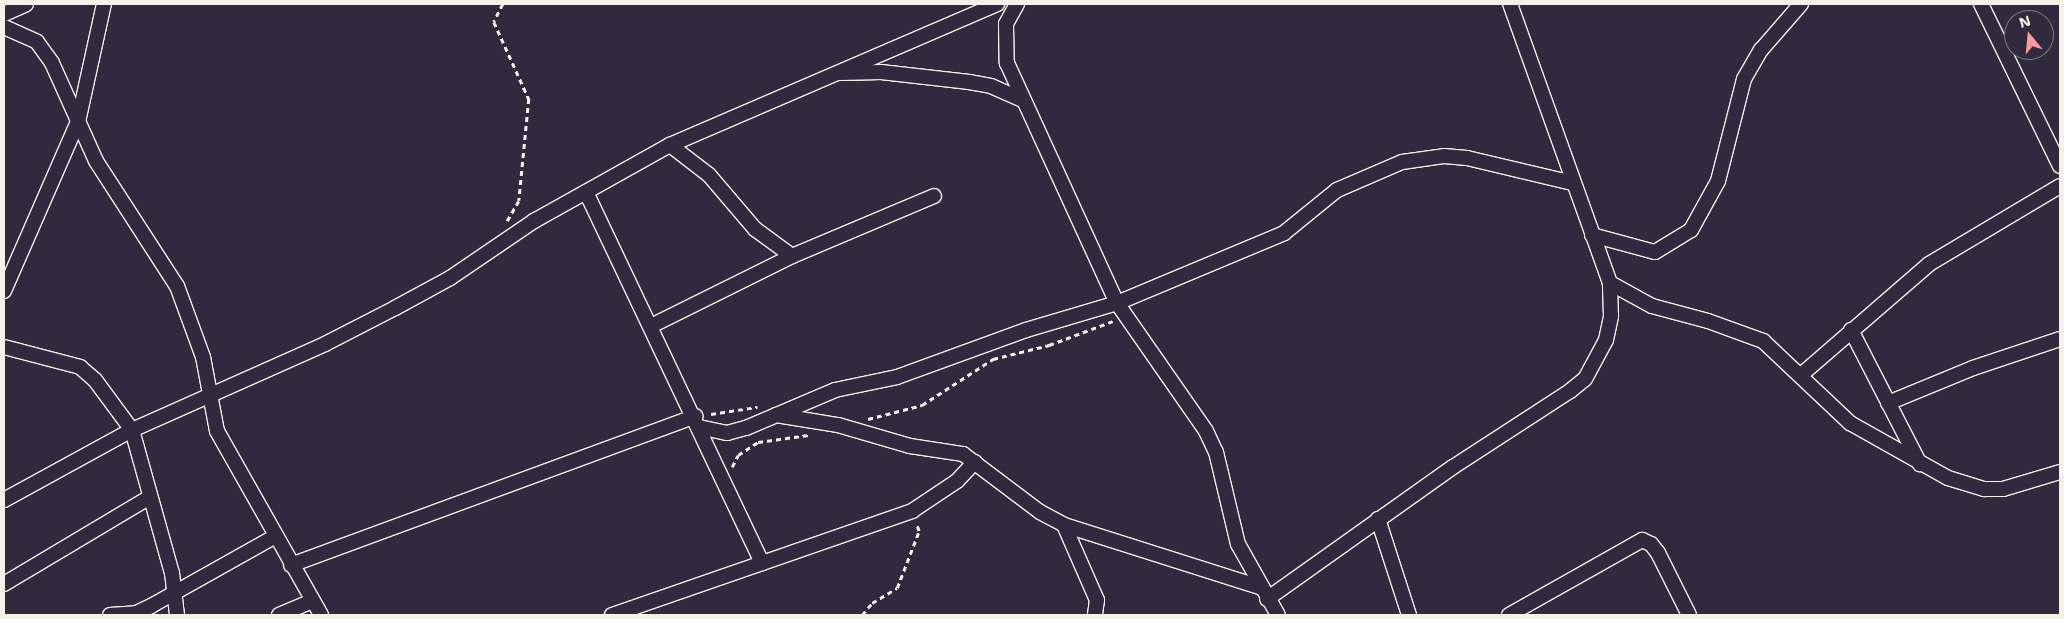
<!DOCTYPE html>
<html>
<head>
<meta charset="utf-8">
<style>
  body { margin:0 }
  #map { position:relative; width:2064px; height:619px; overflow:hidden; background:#2f2a3d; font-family:"Shantell Sans",sans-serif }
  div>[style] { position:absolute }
  .path>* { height:2.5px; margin-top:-1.25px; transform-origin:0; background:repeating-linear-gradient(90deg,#f4f1e8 0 5px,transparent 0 9px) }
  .roads { filter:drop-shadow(1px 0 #f4f1e8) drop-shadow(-1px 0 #f4f1e8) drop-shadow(0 1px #f4f1e8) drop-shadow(0 -1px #f4f1e8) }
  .minor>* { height:14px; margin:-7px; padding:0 7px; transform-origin:7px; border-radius:7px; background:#2f2a3d }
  span { translate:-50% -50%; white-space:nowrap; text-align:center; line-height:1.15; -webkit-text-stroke:5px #2f2a3d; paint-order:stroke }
  .frame { position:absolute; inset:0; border:5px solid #f4f1e8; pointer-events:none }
  .north { position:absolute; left:2004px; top:10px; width:50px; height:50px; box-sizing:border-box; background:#2f2a3d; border:1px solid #7e7a81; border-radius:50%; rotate:343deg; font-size:14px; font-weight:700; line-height:20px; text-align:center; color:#f4f1e8 }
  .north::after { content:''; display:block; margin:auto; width:18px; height:22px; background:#ff9aa2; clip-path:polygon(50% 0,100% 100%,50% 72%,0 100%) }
</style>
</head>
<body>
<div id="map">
  <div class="path">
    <i style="left:503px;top:4px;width:20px;rotate:117deg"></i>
    <i style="left:494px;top:22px;width:85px;rotate:65.6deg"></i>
    <i style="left:529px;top:99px;width:102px;rotate:95.6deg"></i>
    <i style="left:519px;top:201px;width:24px;rotate:120deg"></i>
    <i style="left:711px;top:414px;width:47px;rotate:-8.7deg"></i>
    <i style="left:868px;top:419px;width:56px;rotate:-14.5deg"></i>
    <i style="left:922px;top:405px;width:85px;rotate:-32.9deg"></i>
    <i style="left:993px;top:359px;width:58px;rotate:-14deg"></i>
    <i style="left:1049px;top:345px;width:68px;rotate:-20.6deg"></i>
    <i style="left:732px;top:467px;width:13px;rotate:-63deg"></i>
    <i style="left:738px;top:455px;width:24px;rotate:-33deg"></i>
    <i style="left:758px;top:442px;width:51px;rotate:-7.8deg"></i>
    <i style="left:862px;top:615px;width:16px;rotate:-50deg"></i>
    <i style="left:872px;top:603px;width:29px;rotate:-31deg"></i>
    <i style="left:897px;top:588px;width:61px;rotate:-68.9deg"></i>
    <i style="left:919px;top:531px;width:8px;rotate:-113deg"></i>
  </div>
  <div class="roads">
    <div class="minor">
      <i style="left:1017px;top:4px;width:23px;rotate:119deg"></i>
      <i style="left:1006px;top:24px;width:39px;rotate:89deg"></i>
      <i style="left:1007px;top:63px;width:264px;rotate:65.4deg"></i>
      <i style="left:1117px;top:303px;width:156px;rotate:55.2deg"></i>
      <i style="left:1206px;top:431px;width:23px;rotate:65deg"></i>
      <i style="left:1216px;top:452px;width:95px;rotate:76.6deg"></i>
      <i style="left:1238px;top:544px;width:81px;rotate:60.6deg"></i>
      <i style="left:1981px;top:4px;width:180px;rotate:64deg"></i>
      <i style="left:4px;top:14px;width:24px;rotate:-24deg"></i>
      <i style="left:4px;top:27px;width:36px;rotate:24deg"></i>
      <i style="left:37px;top:42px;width:26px;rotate:54deg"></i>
      <i style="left:52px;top:63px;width:107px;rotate:65.8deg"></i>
      <i style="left:96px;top:161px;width:149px;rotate:57.1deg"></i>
      <i style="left:177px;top:286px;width:76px;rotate:69.9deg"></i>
      <i style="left:203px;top:357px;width:75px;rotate:79.3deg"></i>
      <i style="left:217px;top:431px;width:211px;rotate:60.5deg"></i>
      <i style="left:839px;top:73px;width:42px;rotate:-1.4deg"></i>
      <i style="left:881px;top:72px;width:89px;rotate:6.5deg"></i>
      <i style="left:969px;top:82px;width:22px;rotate:10deg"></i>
      <i style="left:991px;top:86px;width:36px;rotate:24deg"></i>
      <i style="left:670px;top:145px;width:49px;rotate:37.6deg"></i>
      <i style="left:709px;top:175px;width:71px;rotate:49.6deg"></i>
      <i style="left:755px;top:229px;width:46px;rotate:36.1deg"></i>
      <i style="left:586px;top:192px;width:411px;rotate:64.6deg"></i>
      <i style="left:1592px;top:235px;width:65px;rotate:15.1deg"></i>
      <i style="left:1655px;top:252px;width:42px;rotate:-31.4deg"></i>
      <i style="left:1691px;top:230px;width:56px;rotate:-61.1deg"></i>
      <i style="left:1718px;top:181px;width:105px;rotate:-75.7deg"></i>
      <i style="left:1744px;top:79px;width:34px;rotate:-60deg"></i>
      <i style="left:1761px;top:50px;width:61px;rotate:-49deg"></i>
      <i style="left:1610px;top:283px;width:48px;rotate:28.7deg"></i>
      <i style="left:1652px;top:306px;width:58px;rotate:15deg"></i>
      <i style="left:1708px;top:321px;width:59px;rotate:20deg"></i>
      <i style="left:1763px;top:341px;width:120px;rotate:43.3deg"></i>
      <i style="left:1850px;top:423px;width:112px;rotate:29.3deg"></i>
      <i style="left:1948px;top:478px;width:38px;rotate:17deg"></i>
      <i style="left:1984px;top:489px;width:19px"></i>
      <i style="left:2003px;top:489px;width:59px;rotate:-16.6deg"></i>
      <i style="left:4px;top:291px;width:184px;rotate:-66.4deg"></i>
      <i style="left:78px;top:122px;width:121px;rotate:-77.6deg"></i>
      <i style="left:651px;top:326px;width:157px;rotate:-26.4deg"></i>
      <i style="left:792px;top:256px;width:154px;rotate:-22.9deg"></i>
      <i style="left:1851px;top:330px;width:151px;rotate:62.8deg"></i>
      <i style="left:4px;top:347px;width:79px;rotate:14.7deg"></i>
      <i style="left:80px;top:367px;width:20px;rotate:41deg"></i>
      <i style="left:95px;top:380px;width:62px;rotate:53.5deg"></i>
      <i style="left:132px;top:430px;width:148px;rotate:74.4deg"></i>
      <i style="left:172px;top:573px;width:42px;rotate:83.2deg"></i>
      <i style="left:1801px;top:375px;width:169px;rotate:-40.9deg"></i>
      <i style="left:1929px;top:264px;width:152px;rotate:-30.8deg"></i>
      <i style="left:1888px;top:403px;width:92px;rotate:-22.4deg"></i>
      <i style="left:1973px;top:368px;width:92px;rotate:-18.4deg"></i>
      <i style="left:776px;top:415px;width:63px;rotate:9.2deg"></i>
      <i style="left:838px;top:425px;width:75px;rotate:16.3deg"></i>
      <i style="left:910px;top:446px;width:54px;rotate:8.6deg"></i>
      <i style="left:963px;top:454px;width:96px;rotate:37deg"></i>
      <i style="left:1040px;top:512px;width:27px;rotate:28deg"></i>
      <i style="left:1064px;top:525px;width:206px;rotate:17.6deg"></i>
      <i style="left:699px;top:427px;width:29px;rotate:12deg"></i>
      <i style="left:727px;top:433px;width:20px;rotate:-15deg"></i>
      <i style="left:746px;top:428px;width:97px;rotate:-23.1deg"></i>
      <i style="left:835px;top:390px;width:63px;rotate:-11.8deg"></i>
      <i style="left:897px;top:377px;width:137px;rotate:-20deg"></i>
      <i style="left:1026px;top:330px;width:95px;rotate:-16.5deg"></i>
      <i style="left:1117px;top:303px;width:181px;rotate:-22.7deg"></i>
      <i style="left:1284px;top:233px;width:68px;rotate:-39.1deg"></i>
      <i style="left:1337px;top:190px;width:71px;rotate:-23.3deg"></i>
      <i style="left:1402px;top:162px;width:42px;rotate:-8.1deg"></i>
      <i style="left:1444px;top:156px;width:23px;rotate:5deg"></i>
      <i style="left:1467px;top:158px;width:109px;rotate:13.3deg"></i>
      <i style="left:4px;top:500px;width:146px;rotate:-28.7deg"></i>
      <i style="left:132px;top:430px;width:211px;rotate:-24deg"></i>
      <i style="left:325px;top:344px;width:79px;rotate:-27.2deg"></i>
      <i style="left:395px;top:308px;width:63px;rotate:-28.6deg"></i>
      <i style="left:450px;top:278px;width:102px;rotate:-34.2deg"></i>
      <i style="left:534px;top:221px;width:156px;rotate:-29.2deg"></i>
      <i style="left:670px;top:145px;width:356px;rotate:-23.3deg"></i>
      <i style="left:1378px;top:519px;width:101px;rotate:72.1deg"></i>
      <i style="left:1064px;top:525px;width:82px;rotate:66.3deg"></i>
      <i style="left:1097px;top:600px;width:15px;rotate:98deg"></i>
      <i style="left:291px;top:565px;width:431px;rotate:-20.2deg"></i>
      <i style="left:4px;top:584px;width:168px;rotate:-30.8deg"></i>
      <i style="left:1267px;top:599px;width:228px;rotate:-35.4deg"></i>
      <i style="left:1453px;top:467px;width:140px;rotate:-33deg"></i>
      <i style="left:1570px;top:391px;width:19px;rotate:-39deg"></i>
      <i style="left:1585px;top:379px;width:44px;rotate:-61.7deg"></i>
      <i style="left:1606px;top:340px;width:25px;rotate:-78deg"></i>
      <i style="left:1611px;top:316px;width:33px;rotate:-92deg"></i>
      <i style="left:1610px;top:283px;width:296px;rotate:-109.7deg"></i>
      <i style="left:110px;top:615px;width:26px;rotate:-4deg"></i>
      <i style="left:136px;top:613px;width:17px;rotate:-25deg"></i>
      <i style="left:151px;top:606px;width:141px;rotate:-29.3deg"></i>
      <i style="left:279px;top:615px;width:36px;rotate:-23deg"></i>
      <i style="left:612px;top:615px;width:318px;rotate:-19.1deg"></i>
      <i style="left:912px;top:511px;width:54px;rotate:-33.7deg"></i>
      <i style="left:957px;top:481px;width:26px;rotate:-47deg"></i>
      <i style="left:1509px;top:615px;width:153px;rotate:-29.4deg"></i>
      <i style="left:1642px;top:540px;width:10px;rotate:24deg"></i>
      <i style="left:1651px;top:544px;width:11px;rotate:52deg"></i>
      <i style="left:1658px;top:553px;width:69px;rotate:63.4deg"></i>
    </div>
  </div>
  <div class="frame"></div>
  <div class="north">N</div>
</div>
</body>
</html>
